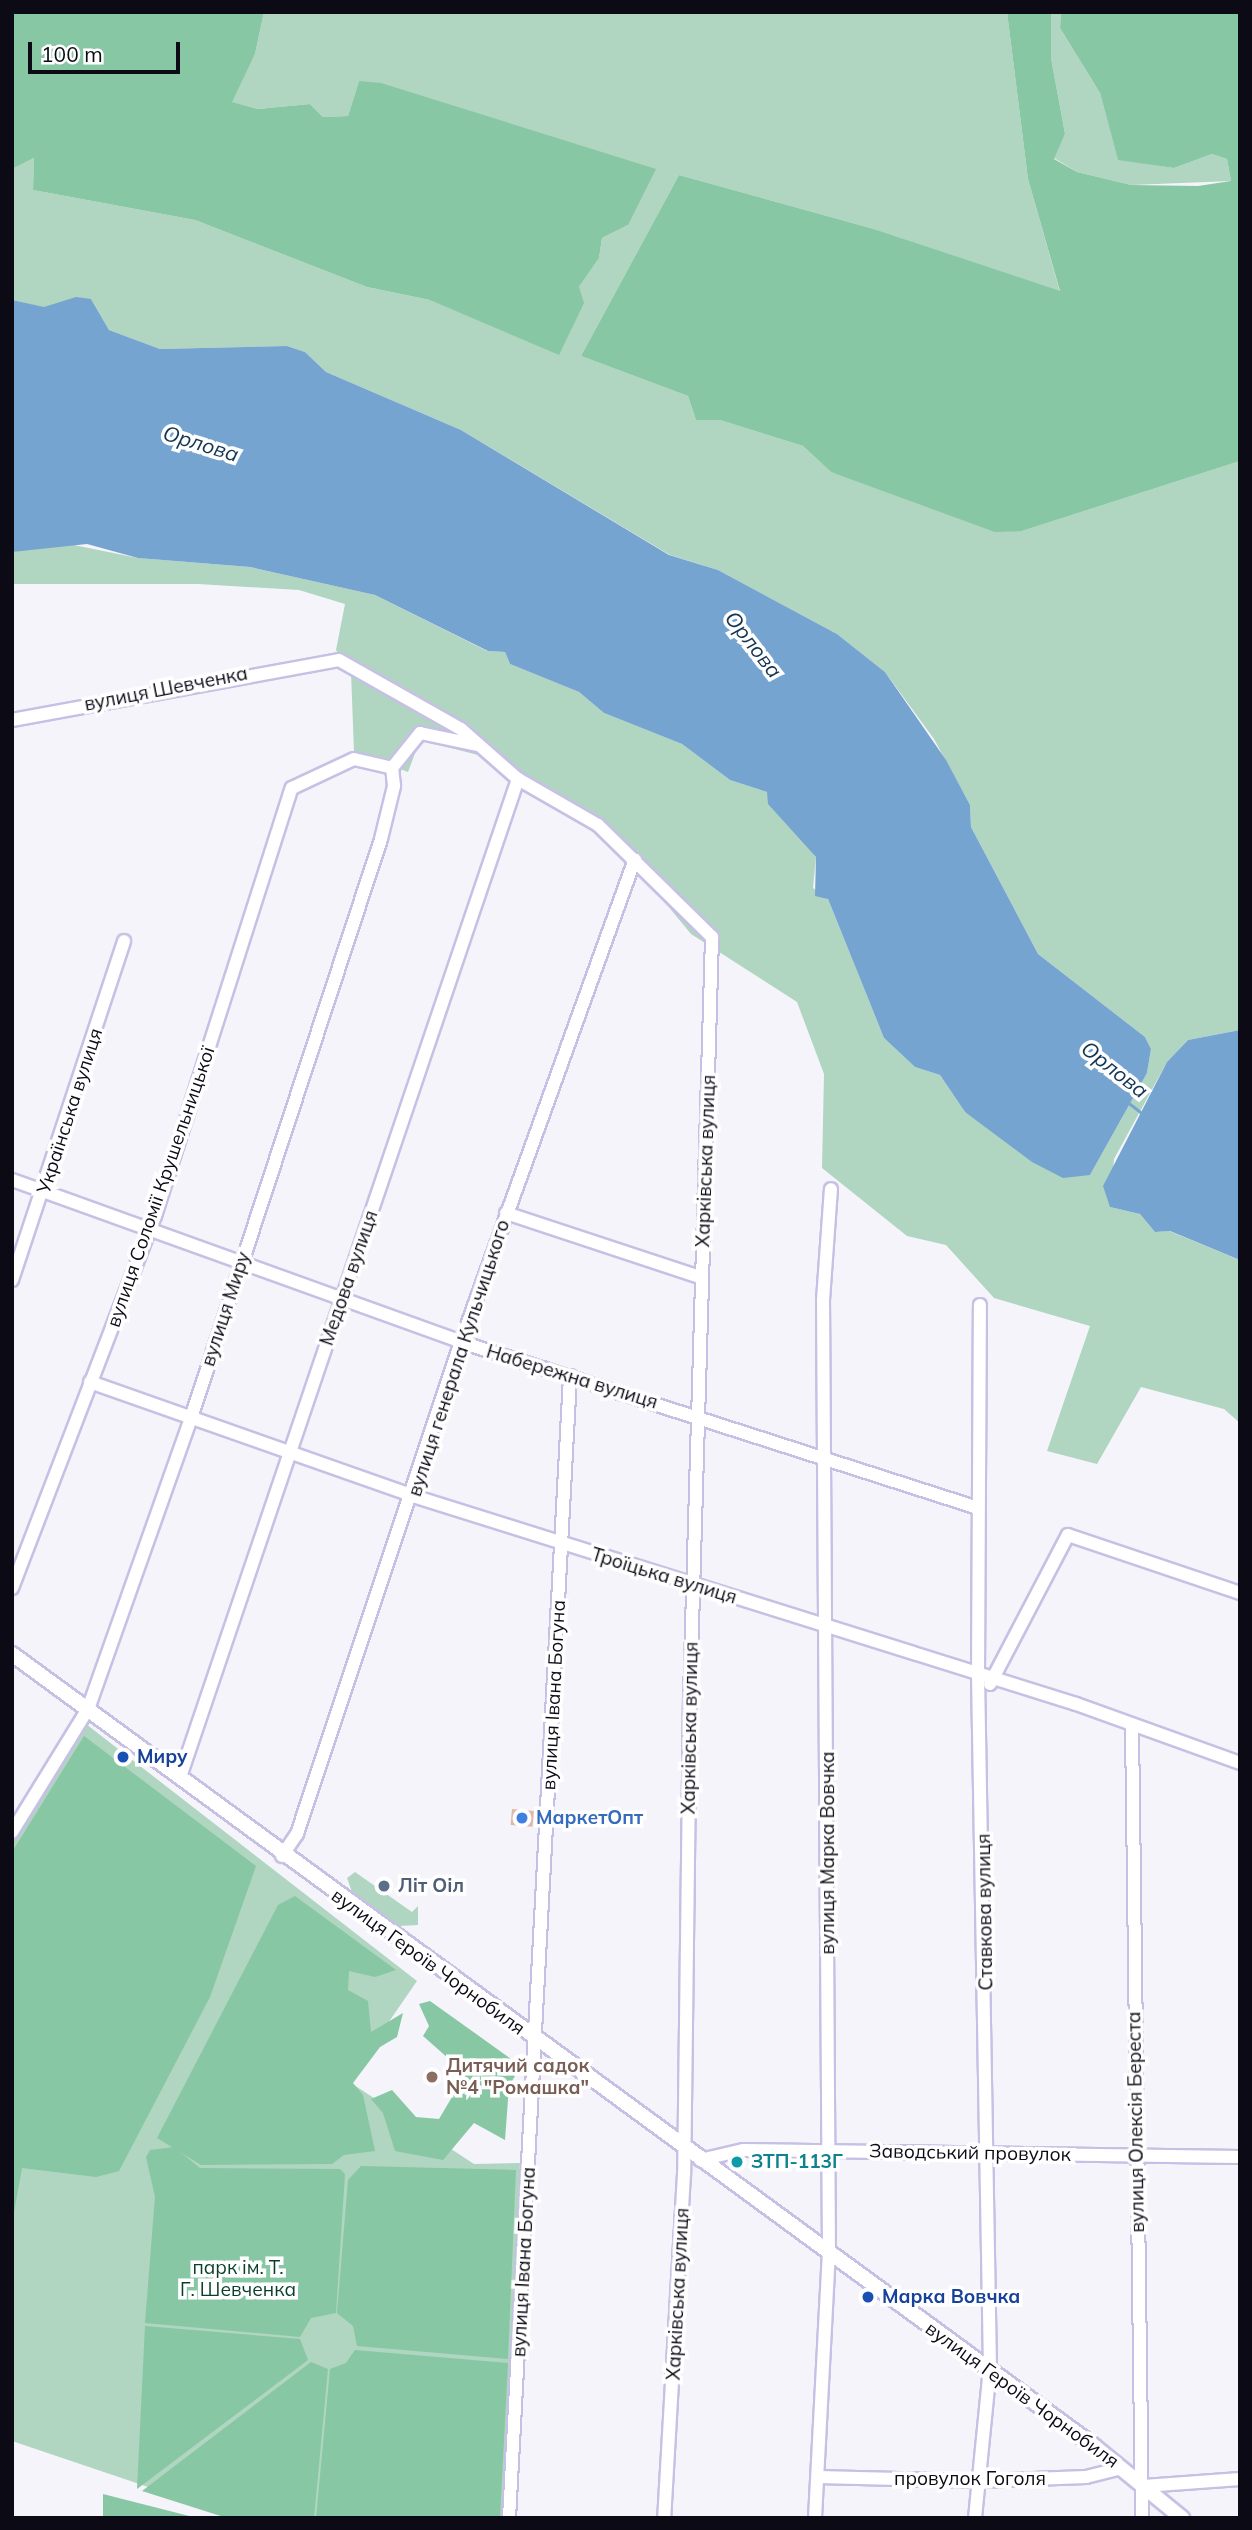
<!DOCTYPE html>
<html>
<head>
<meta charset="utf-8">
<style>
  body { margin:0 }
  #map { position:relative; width:1252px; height:2530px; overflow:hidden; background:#f5f4fb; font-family:Mulish,sans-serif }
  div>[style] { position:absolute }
  .green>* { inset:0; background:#b0d5c0 }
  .forest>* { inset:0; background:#87c7a4 }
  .water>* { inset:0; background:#76a4d1 }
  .stream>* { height:2.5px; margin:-1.25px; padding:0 1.25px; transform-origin:1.25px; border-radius:1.25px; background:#76a4d1 }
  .building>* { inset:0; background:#dfb9aa; transform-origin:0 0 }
  .roads { filter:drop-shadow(2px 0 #c6c1e4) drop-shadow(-2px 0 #c6c1e4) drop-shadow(0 2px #c6c1e4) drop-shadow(0 -2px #c6c1e4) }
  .minor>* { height:12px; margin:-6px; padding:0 6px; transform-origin:6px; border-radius:6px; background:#fff }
  .tertiary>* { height:14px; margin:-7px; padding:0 7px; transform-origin:7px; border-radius:7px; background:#fff }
  .dots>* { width:19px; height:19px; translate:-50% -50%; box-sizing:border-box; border:4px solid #fff; border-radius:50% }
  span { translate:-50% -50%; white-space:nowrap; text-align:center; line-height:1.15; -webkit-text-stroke:7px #fff; paint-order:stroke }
  .street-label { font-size:19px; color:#0c0a15 }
  .transit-label { font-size:19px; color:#164399; font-weight:700 }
  .left { translate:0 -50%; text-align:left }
  .shop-label { font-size:19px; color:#366cbe; font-weight:700 }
  .service-label { font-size:19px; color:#4e5e75; font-weight:700 }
  .education-label { font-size:19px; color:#785e54; font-weight:700 }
  .culture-label { font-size:19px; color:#0d838f; font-weight:700 }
  .park-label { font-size:19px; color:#093f28 }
  .water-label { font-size:21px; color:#123553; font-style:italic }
  .frame { position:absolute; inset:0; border:14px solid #0c0a15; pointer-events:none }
  .scale { position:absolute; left:28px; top:42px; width:152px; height:32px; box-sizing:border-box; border:4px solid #0c0a15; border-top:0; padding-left:9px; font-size:21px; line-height:24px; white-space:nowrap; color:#0c0a15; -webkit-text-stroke:5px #fff; paint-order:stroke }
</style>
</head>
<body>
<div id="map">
  <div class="green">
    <i style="clip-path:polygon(264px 12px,1007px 12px,1028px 179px,1060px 292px,874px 229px,679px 175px,581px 356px,688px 396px,696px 420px,720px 420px,803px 446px,831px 472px,1022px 531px,1240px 461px,1240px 1030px,1188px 1040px,1167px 1062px,1114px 1159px,1110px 1207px,1140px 1214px,1155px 1232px,1169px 1231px,1240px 1260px,1240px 1423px,1224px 1409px,1141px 1387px,1097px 1464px,1047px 1451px,1090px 1326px,994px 1298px,946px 1245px,907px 1236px,822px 1168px,824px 1074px,797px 1002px,691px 934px,621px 849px,478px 755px,420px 740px,408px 772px,354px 752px,351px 672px,336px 650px,345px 604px,299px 590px,198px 584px,12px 584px,12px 552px,59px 542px,138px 558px,250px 567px,375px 595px,487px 651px,505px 652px,510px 664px,579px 692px,604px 713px,682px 744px,730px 780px,767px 792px,816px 857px,813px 888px,828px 899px,884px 1038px,915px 1067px,940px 1075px,965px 1112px,993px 1131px,1090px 1175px,1147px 1073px,1151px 1049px,1145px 1037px,1038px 954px,971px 827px,970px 805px,934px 739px,885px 672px,837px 634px,718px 570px,670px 555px,461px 430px,326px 372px,305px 352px,287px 346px,160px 349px,109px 330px,91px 299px,44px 308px,12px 300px,12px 169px,34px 158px,33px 190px,195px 220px,367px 287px,430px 300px,579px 287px,599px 258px,602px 238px,628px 225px,359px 81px,348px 116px,323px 117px,310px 104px,258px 109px,231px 102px,255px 54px)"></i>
    <i style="clip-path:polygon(1051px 12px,1061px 12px,1060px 28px,1100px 93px,1118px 159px,1174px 168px,1212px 154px,1227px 159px,1231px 181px,1131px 185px,1077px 172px,1054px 158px,1065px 134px,1051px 58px)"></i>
    <i style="clip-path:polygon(86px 1724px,417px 1981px,348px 2081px,474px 2164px,520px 2163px,503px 2518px,240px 2518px,12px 2441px,12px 1843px)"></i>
    <i style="clip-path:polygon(355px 1872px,412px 1912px,418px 1906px,418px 1925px,399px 1926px,352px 1892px,347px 1878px)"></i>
  </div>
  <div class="forest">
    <i style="clip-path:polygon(12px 12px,264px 12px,255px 54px,232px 102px,258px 109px,310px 104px,323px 117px,348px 116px,359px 81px,381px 83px,656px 169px,628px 225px,602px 238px,599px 258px,579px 287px,584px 303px,559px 355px,430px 300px,367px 287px,195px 220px,33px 190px,34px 158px,12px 169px)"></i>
    <i style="clip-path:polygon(1007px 12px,1051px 12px,1051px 58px,1065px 134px,1054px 159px,1077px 172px,1131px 185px,1198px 186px,1231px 181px,1227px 159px,1212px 154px,1174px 168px,1118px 160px,1100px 93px,1060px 28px,1061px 12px,1240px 12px,1240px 461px,1022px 531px,995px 532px,831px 472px,803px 446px,720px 420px,696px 420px,688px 396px,581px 356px,679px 175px,874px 229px,1060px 291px,1028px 179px)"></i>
    <i style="clip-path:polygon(84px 1736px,256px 1866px,210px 1997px,119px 2171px,96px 2177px,22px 2168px,12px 2223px,12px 1852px)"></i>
    <i style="clip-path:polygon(295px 1896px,396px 1970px,375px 1977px,349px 1971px,348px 1990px,368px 2001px,371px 2032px,403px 2013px,397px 2037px,380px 2047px,353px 2083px,363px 2095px,375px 2151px,344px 2155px,332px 2164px,201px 2165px,157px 2138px,278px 1905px)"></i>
    <i style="clip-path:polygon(430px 2001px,521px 2066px,509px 2086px,505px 2140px,474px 2123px,443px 2160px,395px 2151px,383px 2113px,371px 2099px,392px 2090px,416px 2117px,439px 2119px,455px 2092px,466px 2074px,423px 2036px,429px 2026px,419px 2004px)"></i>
    <i style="clip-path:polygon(174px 2147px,200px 2168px,340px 2169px,345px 2174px,336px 2313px,311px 2318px,300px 2337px,145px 2323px,155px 2197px,146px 2157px,150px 2150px)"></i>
    <i style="clip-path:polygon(361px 2166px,516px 2170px,508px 2359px,357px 2346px,353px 2326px,337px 2313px,348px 2180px)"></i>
    <i style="clip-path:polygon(145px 2326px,300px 2339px,308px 2360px,137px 2489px)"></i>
    <i style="clip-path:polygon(355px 2350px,508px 2363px,500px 2518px,316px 2518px,330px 2369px,346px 2363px)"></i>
    <i style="clip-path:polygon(311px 2362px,328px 2369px,314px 2518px,227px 2518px,142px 2491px)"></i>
    <i style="clip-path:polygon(103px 2494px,197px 2518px,103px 2518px)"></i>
  </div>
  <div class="water">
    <i style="clip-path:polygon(76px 297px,91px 299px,109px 330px,160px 349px,287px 346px,305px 352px,326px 372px,461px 430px,669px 555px,718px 570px,837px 634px,885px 672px,946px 760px,970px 805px,971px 827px,1038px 954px,1145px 1037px,1151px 1049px,1147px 1073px,1090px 1175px,1063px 1178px,1032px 1162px,965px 1112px,940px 1075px,915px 1067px,884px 1038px,828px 899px,815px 896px,816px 857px,768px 804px,767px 792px,730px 780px,682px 744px,604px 713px,579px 692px,510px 664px,505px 652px,488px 651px,375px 595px,250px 567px,138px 558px,87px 544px,12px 552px,12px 300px,44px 307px)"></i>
    <i style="clip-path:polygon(1240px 1030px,1240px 1260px,1170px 1231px,1155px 1232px,1140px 1214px,1110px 1207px,1103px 1186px,1167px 1062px,1188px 1040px)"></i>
  </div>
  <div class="stream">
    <i style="left:1129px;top:1103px;width:18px;rotate:38deg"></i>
  </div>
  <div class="building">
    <i style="left:512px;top:1809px;width:22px;height:16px;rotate:5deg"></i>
  </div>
  <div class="roads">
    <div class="minor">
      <i style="left:12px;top:720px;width:332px;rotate:-10.4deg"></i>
      <i style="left:339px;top:660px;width:140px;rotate:29.5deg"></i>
      <i style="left:461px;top:729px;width:76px;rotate:41.3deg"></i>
      <i style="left:518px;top:779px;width:92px;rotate:29.9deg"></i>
      <i style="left:598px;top:825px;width:160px;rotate:44.5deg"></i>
      <i style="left:712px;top:937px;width:759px;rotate:91.66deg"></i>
      <i style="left:690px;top:1696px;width:478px;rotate:90.7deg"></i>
      <i style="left:684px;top:2174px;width:345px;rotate:93.3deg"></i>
      <i style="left:392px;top:768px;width:45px;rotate:-51.3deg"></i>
      <i style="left:420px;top:733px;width:58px;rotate:11.9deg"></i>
      <i style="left:12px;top:1180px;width:477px;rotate:19.8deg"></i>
      <i style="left:461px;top:1342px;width:543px;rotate:17.8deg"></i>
      <i style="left:506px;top:1213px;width:206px;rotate:18.3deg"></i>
      <i style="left:12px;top:1280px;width:357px;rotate:-71.7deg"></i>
      <i style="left:90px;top:1382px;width:343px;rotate:19.4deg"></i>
      <i style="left:413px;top:1496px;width:695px;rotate:17.42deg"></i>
      <i style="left:1076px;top:1704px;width:174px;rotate:19.8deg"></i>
      <i style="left:12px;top:1588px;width:399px;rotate:-69deg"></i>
      <i style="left:155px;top:1216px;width:449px;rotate:-72.3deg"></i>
      <i style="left:292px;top:788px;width:68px;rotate:-25.1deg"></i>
      <i style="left:354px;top:759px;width:39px;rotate:13deg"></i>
      <i style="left:990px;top:1684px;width:168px;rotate:-62.4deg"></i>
      <i style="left:1068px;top:1535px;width:182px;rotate:18.6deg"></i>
      <i style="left:1132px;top:1725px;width:793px;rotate:89.28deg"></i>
      <i style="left:180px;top:1777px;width:1054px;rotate:-71.29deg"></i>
      <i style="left:12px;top:1832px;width:145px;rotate:-58.3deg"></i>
      <i style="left:88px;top:1709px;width:309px;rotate:-70.5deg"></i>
      <i style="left:191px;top:1418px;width:609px;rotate:-71.83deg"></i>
      <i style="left:381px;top:839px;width:55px;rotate:-76.2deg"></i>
      <i style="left:394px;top:786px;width:18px;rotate:-96deg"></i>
      <i style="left:282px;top:1856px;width:27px;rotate:-56deg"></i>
      <i style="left:297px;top:1834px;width:519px;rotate:-71.57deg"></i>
      <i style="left:461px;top:1342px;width:513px;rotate:-70.19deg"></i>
      <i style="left:700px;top:2160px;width:44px;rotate:-13.1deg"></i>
      <i style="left:743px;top:2150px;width:497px;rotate:0.8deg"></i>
      <i style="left:818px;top:2477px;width:161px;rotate:1.4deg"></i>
      <i style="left:979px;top:2481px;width:107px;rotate:-2.1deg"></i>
      <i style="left:1086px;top:2477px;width:37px;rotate:-14deg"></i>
      <i style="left:1144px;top:2486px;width:96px;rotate:-4.2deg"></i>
      <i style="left:509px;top:2518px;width:1144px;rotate:-86.94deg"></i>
      <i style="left:815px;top:2518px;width:264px;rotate:-87deg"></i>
      <i style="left:829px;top:2254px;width:954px;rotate:-90.36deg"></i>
      <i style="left:823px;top:1300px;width:111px;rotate:-85.9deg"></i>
      <i style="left:975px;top:2518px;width:150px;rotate:-84.3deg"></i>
      <i style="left:990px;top:2369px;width:695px;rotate:-90.99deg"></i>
      <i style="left:978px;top:1674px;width:369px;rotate:-89.7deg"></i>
    </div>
    <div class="tertiary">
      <i style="left:12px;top:1654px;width:1341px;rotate:36.2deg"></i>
      <i style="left:1094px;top:2446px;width:114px;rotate:39.3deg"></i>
    </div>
  </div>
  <div class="dots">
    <i style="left:123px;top:1757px;background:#1a4fb4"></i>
    <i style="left:522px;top:1818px;background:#3f7fe0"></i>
    <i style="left:384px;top:1886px;background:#5c6f8a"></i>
    <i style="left:432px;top:2077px;background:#8d6e63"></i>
    <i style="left:737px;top:2162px;background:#0f9aa8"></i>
    <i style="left:868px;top:2297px;background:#1a4fb4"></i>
  </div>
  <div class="street-label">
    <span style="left:166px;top:689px;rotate:-11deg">вулиця Шевченка</span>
    <span style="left:70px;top:1111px;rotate:-72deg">Українська вулиця</span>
    <span style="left:706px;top:1161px;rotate:-88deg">Харківська вулиця</span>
    <span style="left:161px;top:1187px;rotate:-71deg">вулиця Соломії Крушельницької</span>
    <span style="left:349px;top:1278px;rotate:-71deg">Медова вулиця</span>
    <span style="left:226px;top:1309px;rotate:-72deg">вулиця Миру</span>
    <span style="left:459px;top:1358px;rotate:-72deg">вулиця генерала Кульчицького</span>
    <span style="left:572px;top:1377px;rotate:17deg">Набережна вулиця</span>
    <span style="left:664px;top:1576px;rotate:17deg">Троїцька вулиця</span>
    <span style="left:554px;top:1695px;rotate:-87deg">вулиця Івана Богуна</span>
    <span style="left:690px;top:1728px;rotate:-89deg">Харківська вулиця</span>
    <span style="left:828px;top:1853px;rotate:-90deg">вулиця Марка Вовчка</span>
    <span style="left:985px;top:1912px;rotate:-91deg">Ставкова вулиця</span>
    <span style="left:428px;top:1962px;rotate:36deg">вулиця Героїв Чорнобиля</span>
    <span style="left:1136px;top:2122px;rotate:-91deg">вулиця Олексія Береста</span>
    <span style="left:970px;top:2153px;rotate:1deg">Заводський провулок</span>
    <span style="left:524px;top:2262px;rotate:-87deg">вулиця Івана Богуна</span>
    <span style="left:678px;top:2294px;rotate:-87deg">Харківська вулиця</span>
    <span style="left:1022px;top:2395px;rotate:36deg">вулиця Героїв Чорнобиля</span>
    <span style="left:970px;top:2479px">провулок Гоголя</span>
  </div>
  <div class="transit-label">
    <span class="left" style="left:137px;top:1757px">Миру</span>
    <span class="left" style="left:882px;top:2297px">Марка Вовчка</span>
  </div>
  <div class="shop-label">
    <span class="left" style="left:536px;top:1818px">МаркетОпт</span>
  </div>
  <div class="service-label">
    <span class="left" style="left:398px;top:1886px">Літ Оіл</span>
  </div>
  <div class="education-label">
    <span class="left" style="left:446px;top:2077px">Дитячий садок<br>№4 "Ромашка"</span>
  </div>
  <div class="culture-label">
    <span class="left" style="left:751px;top:2162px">ЗТП-113Г</span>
  </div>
  <div class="park-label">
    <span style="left:238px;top:2279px">парк ім. Т.<br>Г. Шевченка</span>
  </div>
  <div class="water-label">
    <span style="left:201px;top:443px;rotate:17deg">Орлова</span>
    <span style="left:754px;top:644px;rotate:52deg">Орлова</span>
    <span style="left:1115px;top:1069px;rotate:38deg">Орлова</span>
  </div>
  <div class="frame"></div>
  <div class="scale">100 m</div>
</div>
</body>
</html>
